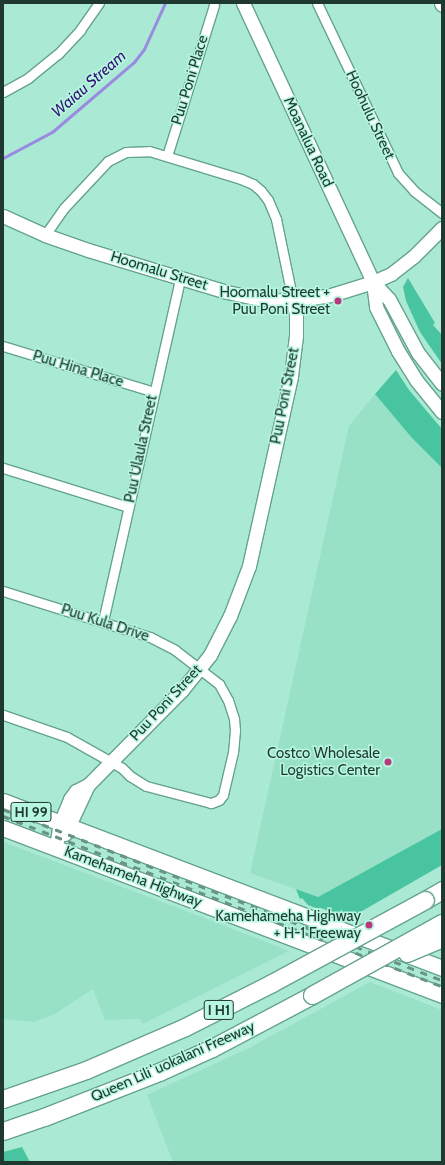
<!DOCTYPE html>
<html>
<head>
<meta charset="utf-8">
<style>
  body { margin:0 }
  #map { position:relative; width:445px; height:1165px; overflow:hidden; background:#aae9d3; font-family:Cabin,sans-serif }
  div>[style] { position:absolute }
  .built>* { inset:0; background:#98e1c7 }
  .green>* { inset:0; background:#49c4a1 }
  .stream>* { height:3px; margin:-1.5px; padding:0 1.5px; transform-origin:1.5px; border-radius:1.5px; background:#9a8be1 }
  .roads { filter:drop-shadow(1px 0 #65a38e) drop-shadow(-1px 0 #65a38e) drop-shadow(0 1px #65a38e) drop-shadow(0 -1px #65a38e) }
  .street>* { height:9px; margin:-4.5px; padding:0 4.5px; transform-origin:4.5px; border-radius:4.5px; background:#fff }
  .secondary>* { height:13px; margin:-6.5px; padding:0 6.5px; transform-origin:6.5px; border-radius:6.5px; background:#fff }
  .primary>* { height:15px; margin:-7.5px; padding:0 7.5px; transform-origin:7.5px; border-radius:7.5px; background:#fff }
  .highway>* { height:17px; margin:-8.5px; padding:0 8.5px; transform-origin:8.5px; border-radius:8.5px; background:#fff }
  .rail>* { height:3px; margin-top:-1.5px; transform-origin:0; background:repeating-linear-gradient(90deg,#679484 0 7px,transparent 0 14px) }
  .bridges { filter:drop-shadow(1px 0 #65a38e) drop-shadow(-1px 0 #65a38e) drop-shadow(0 1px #65a38e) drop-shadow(0 -1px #65a38e) }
  .highway-bridge>* { height:17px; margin:-8.5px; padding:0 8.5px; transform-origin:8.5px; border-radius:8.5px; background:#fff }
  .dots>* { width:11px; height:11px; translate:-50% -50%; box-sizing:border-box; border:2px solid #b7f7e0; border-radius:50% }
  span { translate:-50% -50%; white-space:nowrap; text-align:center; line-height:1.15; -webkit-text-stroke:3px #b7f7e0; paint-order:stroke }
  .shield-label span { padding:1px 3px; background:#b7f7e0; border:1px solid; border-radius:3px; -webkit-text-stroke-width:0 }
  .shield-label { font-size:14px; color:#1f3930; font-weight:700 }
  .street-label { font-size:15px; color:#1f3930 }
  .poi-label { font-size:15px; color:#1f3930 }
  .right { translate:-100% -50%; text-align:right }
  .water-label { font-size:16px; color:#361177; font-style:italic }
  .frame { position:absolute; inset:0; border:4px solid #1f3930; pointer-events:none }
</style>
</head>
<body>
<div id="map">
  <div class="built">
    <i style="clip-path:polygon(375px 394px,412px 438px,442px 468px,442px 829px,318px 897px,250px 873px,349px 426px)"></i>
    <i style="clip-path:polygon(3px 842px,207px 919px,289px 951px,143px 1024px,140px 1019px,105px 1020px,93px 989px,53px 1015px,34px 1022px,3px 1019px)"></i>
    <i style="clip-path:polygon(370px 982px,442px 1010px,442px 1162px,173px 1162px,147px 1095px,251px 1047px)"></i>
  </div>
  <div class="green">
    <i style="clip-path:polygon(408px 278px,435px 323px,433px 325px,442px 335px,442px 364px,420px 332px,406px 301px,403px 287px)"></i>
    <i style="clip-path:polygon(396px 370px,409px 390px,442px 429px,442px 468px,412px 438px,375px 394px)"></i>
    <i style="clip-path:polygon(442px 829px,442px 865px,350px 918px,321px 908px,316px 908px,308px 905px,302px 898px,300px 899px,296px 889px,318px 897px)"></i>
    <i style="clip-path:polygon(22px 1147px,30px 1162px,3px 1162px,3px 1152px)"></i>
  </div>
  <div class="stream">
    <i style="left:3px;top:158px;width:55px;rotate:-28deg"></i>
    <i style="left:52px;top:132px;width:108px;rotate:-40.5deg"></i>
    <i style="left:134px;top:62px;width:16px;rotate:-52deg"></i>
    <i style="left:144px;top:49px;width:51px;rotate:-65.5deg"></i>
  </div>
  <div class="roads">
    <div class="street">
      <i style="left:317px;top:3px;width:188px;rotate:64.5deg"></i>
      <i style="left:398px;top:173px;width:24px;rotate:48deg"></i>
      <i style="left:414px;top:191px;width:36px;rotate:38deg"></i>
      <i style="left:3px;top:92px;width:29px;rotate:-29deg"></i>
      <i style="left:28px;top:78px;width:38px;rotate:-39deg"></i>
      <i style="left:58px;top:54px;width:33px;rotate:-47deg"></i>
      <i style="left:80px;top:30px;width:33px;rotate:-55deg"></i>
      <i style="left:167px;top:156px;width:158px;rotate:-72.7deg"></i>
      <i style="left:45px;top:235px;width:33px;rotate:-55deg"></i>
      <i style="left:64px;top:208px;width:64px;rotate:-46.9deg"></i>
      <i style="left:108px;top:161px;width:20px;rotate:-27deg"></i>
      <i style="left:126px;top:152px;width:23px;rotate:-2deg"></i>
      <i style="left:149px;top:151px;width:96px;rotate:16.9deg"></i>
      <i style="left:241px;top:179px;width:13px;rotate:23deg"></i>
      <i style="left:253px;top:184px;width:11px;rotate:41deg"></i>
      <i style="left:261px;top:191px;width:11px;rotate:52deg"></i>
      <i style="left:268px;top:200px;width:21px;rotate:67deg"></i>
      <i style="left:276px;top:219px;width:84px;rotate:78.3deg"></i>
      <i style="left:3px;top:346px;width:158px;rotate:16.9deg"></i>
      <i style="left:3px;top:468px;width:131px;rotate:17.3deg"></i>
      <i style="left:3px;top:591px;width:154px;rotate:17.4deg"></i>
      <i style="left:150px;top:637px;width:28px;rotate:27deg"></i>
      <i style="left:175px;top:650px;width:56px;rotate:37.7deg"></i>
      <i style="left:219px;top:684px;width:18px;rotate:61deg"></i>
      <i style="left:228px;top:700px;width:20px;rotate:72deg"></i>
      <i style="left:234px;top:719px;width:11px;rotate:85deg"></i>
      <i style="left:235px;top:730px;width:22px;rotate:95deg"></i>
      <i style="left:233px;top:752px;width:44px;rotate:103.1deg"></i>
      <i style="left:223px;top:795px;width:6px;rotate:129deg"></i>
      <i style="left:219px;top:800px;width:9px;rotate:159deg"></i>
      <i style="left:211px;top:803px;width:67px;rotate:-165.3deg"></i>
      <i style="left:146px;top:786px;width:19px;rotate:-148deg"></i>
      <i style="left:130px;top:776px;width:11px;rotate:-135deg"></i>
      <i style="left:122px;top:768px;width:63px;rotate:-150.6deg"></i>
      <i style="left:67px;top:737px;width:68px;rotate:-161deg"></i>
      <i style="left:103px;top:621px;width:352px;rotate:-77.3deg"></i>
    </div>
    <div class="secondary">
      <i style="left:243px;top:3px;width:308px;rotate:65deg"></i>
      <i style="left:373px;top:282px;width:23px;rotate:47deg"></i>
      <i style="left:389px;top:299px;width:61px;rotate:61.8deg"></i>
      <i style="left:418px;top:353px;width:39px;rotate:52deg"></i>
      <i style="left:441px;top:3px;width:2px;rotate:63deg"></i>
      <i style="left:3px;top:216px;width:46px;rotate:24.3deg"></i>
      <i style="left:45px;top:235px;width:46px;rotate:19.2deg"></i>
      <i style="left:88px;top:250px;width:145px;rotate:16.8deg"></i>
      <i style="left:227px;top:292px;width:34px;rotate:12deg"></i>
      <i style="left:260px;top:299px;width:16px;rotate:4deg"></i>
      <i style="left:276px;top:300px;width:17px;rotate:3deg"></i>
      <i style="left:293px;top:301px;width:38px;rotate:-9deg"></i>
      <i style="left:331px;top:295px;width:44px;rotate:-17.2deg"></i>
      <i style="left:373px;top:282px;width:20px;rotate:-24deg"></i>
      <i style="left:391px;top:274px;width:29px;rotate:-38deg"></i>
      <i style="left:414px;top:256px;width:40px;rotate:-45deg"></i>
      <i style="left:373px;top:282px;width:25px;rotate:83deg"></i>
      <i style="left:376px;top:307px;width:49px;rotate:63.4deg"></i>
      <i style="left:398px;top:351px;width:34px;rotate:58deg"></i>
      <i style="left:416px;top:380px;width:41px;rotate:50.9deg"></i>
      <i style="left:65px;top:834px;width:54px;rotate:-64.9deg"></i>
      <i style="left:56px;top:847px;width:24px;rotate:-81deg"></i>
      <i style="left:60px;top:823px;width:26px;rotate:-67deg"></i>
      <i style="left:70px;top:799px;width:10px;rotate:-53deg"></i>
      <i style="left:76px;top:791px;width:13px;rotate:-27deg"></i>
      <i style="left:88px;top:785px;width:134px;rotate:-45.3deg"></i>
      <i style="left:182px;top:690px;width:45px;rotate:-51.3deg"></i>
      <i style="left:210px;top:655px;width:44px;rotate:-62.9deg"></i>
      <i style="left:230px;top:616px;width:53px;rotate:-69.2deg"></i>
      <i style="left:249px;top:566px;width:195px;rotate:-77.5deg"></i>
      <i style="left:291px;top:376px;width:40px;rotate:-82.9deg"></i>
      <i style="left:296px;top:336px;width:22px;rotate:-90deg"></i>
      <i style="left:296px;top:314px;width:13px;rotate:-103deg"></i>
    </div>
    <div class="primary">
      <i style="left:3px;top:801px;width:470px;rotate:20.8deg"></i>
      <i style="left:3px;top:828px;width:470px;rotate:20.8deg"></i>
    </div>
    <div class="highway">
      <i style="left:425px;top:900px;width:20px;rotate:-30deg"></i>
      <i style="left:3px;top:1131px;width:43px;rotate:-18.9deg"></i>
      <i style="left:44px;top:1117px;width:123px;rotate:-21.4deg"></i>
      <i style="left:159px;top:1072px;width:58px;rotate:-24.4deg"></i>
      <i style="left:212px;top:1048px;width:113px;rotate:-27.9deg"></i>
    </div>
  </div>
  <div class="rail">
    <i style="left:3px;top:809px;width:471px;rotate:21.3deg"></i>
    <i style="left:3px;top:816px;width:471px;rotate:21.2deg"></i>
  </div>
  <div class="bridges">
    <div class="highway-bridge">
      <i style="left:407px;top:953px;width:38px;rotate:-23deg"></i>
      <i style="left:312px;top:995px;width:149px;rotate:-29deg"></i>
      <i style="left:3px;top:1099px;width:88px;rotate:-19.3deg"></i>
      <i style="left:86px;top:1070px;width:108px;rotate:-23.5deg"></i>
      <i style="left:185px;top:1027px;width:97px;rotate:-26.8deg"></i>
      <i style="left:272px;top:983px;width:174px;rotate:-28.5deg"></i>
    </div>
  </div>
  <div class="dots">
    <i style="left:338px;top:301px;background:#b9377f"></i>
    <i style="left:388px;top:762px;background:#b9377f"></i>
    <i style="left:369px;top:925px;background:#b9377f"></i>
  </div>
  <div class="shield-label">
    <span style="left:31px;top:812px">HI 99</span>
    <span style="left:219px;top:1010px">I H1</span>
  </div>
  <div class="street-label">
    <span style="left:190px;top:80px;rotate:-73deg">Puu Poni Place</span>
    <span style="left:370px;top:115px;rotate:65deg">Hoohulu Street</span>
    <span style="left:308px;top:142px;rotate:65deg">Moanalua Road</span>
    <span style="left:159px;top:271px;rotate:17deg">Hoomalu Street</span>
    <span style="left:78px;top:369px;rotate:17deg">Puu Hina Place</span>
    <span style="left:285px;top:396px;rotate:-79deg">Puu Poni Street</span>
    <span style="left:141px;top:449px;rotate:-78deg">Puu Ulaula Street</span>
    <span style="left:105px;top:623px;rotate:18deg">Puu Kula Drive</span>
    <span style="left:166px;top:703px;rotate:-47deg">Puu Poni Street</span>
    <span style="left:133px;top:877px;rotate:21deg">Kamehameha Highway</span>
    <span style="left:173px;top:1062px;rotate:-24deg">Queen Liliʻuokalani Freeway</span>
  </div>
  <div class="poi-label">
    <span class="right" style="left:330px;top:301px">Hoomalu Street +<br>Puu Poni Street</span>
    <span class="right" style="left:380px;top:762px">Costco Wholesale<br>Logistics Center</span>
    <span class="right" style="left:361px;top:925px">Kamehameha Highway<br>+ H-1 Freeway</span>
  </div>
  <div class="water-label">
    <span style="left:89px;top:84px;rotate:-41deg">Waiau Stream</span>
  </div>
  <div class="frame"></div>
</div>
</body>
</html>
